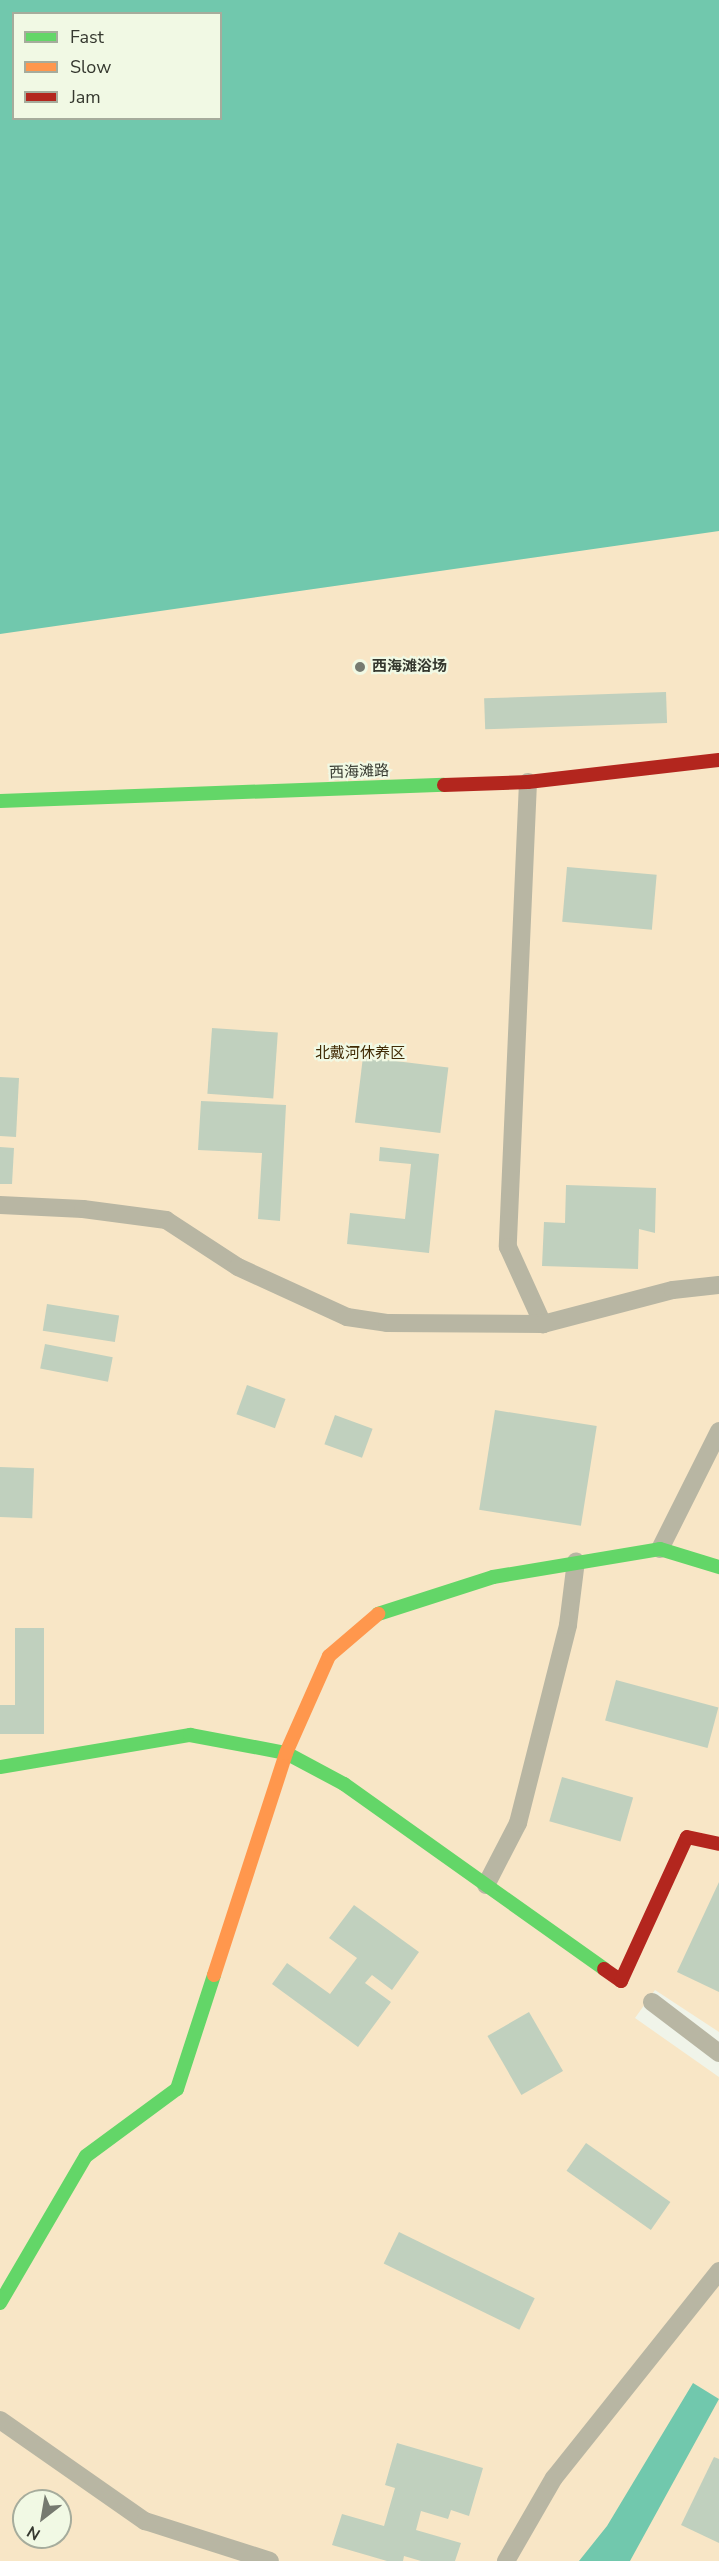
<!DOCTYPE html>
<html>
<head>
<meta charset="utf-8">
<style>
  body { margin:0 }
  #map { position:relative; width:719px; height:2561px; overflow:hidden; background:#f0f4e9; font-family:"Nunito Sans","Noto Sans SC",sans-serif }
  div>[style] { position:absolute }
  .green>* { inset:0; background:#f8e6c6 }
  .water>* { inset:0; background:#71c8ad }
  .building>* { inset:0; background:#c0d0be; transform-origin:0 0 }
  .street>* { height:18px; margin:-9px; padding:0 9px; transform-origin:9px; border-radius:9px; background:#b8b6a3 }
  .fast>* { height:14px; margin:-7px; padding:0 7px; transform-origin:7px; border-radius:7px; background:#63d668 }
  .slow>* { height:14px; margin:-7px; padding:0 7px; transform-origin:7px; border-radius:7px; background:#ff974d }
  .jam>* { height:14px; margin:-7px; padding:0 7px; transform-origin:7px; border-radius:7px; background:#b3261e }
  .dots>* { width:16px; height:16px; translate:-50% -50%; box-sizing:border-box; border:3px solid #f1f9e4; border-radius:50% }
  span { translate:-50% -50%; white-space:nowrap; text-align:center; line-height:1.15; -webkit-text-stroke:4.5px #f1f9e4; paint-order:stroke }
  .poi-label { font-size:15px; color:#35382f; font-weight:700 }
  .left { translate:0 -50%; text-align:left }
  .street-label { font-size:15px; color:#35382f }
  .park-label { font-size:15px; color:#412b05 }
  .legend { position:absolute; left:12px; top:12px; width:210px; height:108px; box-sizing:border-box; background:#f1f9e4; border:2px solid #a6ac9c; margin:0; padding:8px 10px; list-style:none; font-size:18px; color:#35382f }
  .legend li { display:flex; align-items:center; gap:12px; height:30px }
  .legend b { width:30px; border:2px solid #a6ac9c }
  .north { position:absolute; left:12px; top:2489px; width:60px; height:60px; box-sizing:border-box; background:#f1f9e4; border:2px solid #a6ac9c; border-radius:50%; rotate:211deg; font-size:16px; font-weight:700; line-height:24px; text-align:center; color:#35382f }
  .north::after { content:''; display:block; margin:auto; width:21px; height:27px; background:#767a70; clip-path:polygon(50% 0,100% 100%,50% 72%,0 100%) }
</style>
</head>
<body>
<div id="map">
  <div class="green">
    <i style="clip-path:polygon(evenodd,0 0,719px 0,719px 2032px,655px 1990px,635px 2018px,719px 2077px,719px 2561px,0 2561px,0 0,14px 14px,220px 14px,220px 118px,14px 118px,14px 14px,0 0,24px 2501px,60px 2501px,60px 2537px,24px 2537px,24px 2501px)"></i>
  </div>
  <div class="water">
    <i style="clip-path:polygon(evenodd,0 0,719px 0,719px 531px,0 634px,0 0,14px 14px,220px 14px,220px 118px,14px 118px,14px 14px)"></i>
    <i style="clip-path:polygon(693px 2383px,719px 2399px,630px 2561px,579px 2561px,607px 2526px)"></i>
  </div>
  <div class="building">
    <i style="left:666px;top:692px;width:31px;height:182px;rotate:88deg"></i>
    <i style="left:567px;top:867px;width:90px;height:55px;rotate:5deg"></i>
    <i style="left:212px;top:1028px;width:66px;height:66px;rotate:4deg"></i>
    <i style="left:363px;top:1057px;width:86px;height:66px;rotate:7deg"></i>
    <i style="clip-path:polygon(0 1077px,19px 1078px,16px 1137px,0 1136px)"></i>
    <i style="clip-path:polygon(201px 1101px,286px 1105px,280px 1221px,258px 1219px,262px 1153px,198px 1150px)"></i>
    <i style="clip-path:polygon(0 1147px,14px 1148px,12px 1184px,0 1184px)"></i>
    <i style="clip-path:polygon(380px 1147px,439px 1154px,429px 1253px,347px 1244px,350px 1213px,405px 1219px,411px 1164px,379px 1161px)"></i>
    <i style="clip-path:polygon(566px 1185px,656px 1188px,655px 1233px,639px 1229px,638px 1269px,542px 1266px,544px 1222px,565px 1223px)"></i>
    <i style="left:47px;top:1304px;width:73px;height:27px;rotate:9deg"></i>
    <i style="left:45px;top:1344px;width:69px;height:25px;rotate:11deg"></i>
    <i style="left:247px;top:1385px;width:41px;height:31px;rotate:20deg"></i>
    <i style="left:495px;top:1410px;width:103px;height:101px;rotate:9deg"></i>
    <i style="left:335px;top:1415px;width:40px;height:31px;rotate:20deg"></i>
    <i style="left:0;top:1467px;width:34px;height:50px;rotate:2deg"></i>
    <i style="clip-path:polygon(15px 1628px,44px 1628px,44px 1734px,0 1734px,0 1705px,15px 1705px)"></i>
    <i style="left:616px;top:1680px;width:106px;height:42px;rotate:15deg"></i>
    <i style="left:562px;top:1777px;width:74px;height:46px;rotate:16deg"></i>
    <i style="clip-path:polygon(719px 1882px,719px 1992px,677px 1972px)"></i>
    <i style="clip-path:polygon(354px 1905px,419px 1952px,392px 1990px,372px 1975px,365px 1983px,391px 2002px,358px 2047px,272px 1984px,287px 1963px,330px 1994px,357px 1958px,329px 1938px)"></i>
    <i style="left:529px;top:2012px;width:68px;height:48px;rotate:60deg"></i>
    <i style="left:586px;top:2143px;width:103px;height:34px;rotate:35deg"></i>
    <i style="left:399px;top:2232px;width:151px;height:35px;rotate:26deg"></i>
    <i style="clip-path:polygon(397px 2443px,483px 2468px,469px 2516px,451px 2510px,448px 2519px,421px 2511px,416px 2530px,461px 2543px,455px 2561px,421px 2561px,404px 2556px,403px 2561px,387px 2561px,332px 2545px,342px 2514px,384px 2526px,395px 2488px,385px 2485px)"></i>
    <i style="clip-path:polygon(714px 2457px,719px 2459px,719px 2543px,681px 2525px)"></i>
  </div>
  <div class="street">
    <i style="left:528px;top:782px;width:465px;rotate:92.5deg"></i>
    <i style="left:508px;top:1247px;width:85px;rotate:65.6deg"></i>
    <i style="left:0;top:1205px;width:83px;rotate:2.8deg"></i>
    <i style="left:83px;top:1209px;width:84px;rotate:7.5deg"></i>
    <i style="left:166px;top:1220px;width:86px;rotate:33.1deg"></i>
    <i style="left:238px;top:1267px;width:120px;rotate:24.6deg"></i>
    <i style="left:347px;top:1317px;width:40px;rotate:8.5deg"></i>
    <i style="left:387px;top:1323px;width:156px;rotate:0.4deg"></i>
    <i style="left:543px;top:1324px;width:134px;rotate:-14.7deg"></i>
    <i style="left:673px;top:1290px;width:46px;rotate:-6.2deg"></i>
    <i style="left:660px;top:1549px;width:132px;rotate:-63.4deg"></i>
    <i style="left:486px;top:1885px;width:70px;rotate:-62.7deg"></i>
    <i style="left:518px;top:1823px;width:204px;rotate:-75.8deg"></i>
    <i style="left:568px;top:1625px;width:64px;rotate:-82.9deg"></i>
    <i style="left:652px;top:2002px;width:84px;rotate:37.3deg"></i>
    <i style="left:0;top:2420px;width:177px;rotate:34.9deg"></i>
    <i style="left:145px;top:2521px;width:131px;rotate:17.7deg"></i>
    <i style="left:506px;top:2561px;width:96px;rotate:-60deg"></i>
    <i style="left:554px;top:2478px;width:265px;rotate:-51.4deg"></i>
  </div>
  <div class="fast">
    <i style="left:0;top:801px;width:444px;rotate:-2.1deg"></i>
    <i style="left:378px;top:1614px;width:121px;rotate:-17.8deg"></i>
    <i style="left:493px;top:1577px;width:169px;rotate:-9.5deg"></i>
    <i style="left:660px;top:1549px;width:62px;rotate:17deg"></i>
    <i style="left:0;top:1767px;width:193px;rotate:-9.6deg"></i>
    <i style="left:190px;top:1735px;width:98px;rotate:10.6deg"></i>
    <i style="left:286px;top:1753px;width:66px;rotate:28.1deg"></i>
    <i style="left:344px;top:1784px;width:319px;rotate:35.4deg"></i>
    <i style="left:0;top:2303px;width:170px;rotate:-59.7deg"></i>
    <i style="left:86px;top:2156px;width:113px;rotate:-36.4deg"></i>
    <i style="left:177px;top:2089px;width:120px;rotate:-72deg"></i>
  </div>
  <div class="slow">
    <i style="left:214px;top:1975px;width:233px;rotate:-72deg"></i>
    <i style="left:286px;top:1753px;width:106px;rotate:-66.1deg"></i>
    <i style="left:329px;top:1656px;width:65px;rotate:-40.6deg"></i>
  </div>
  <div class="jam">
    <i style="left:444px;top:785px;width:84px;rotate:-2deg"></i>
    <i style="left:528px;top:782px;width:192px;rotate:-6.6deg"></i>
    <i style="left:604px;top:1969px;width:21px;rotate:35deg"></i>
    <i style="left:621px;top:1981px;width:158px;rotate:-65.4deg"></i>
    <i style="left:687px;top:1837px;width:33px;rotate:12deg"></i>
  </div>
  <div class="dots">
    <i style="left:360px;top:667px;background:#767a70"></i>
  </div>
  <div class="poi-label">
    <span class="left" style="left:372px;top:667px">西海滩浴场</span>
  </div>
  <div class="street-label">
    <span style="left:359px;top:772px;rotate:-2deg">西海滩路</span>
  </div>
  <div class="park-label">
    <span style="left:360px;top:1054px">北戴河休养区</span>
  </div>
  <ul class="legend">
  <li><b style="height:8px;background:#63d668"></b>Fast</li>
  <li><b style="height:8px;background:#ff974d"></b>Slow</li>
  <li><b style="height:8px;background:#b3261e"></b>Jam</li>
  </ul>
  <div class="north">N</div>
</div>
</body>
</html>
